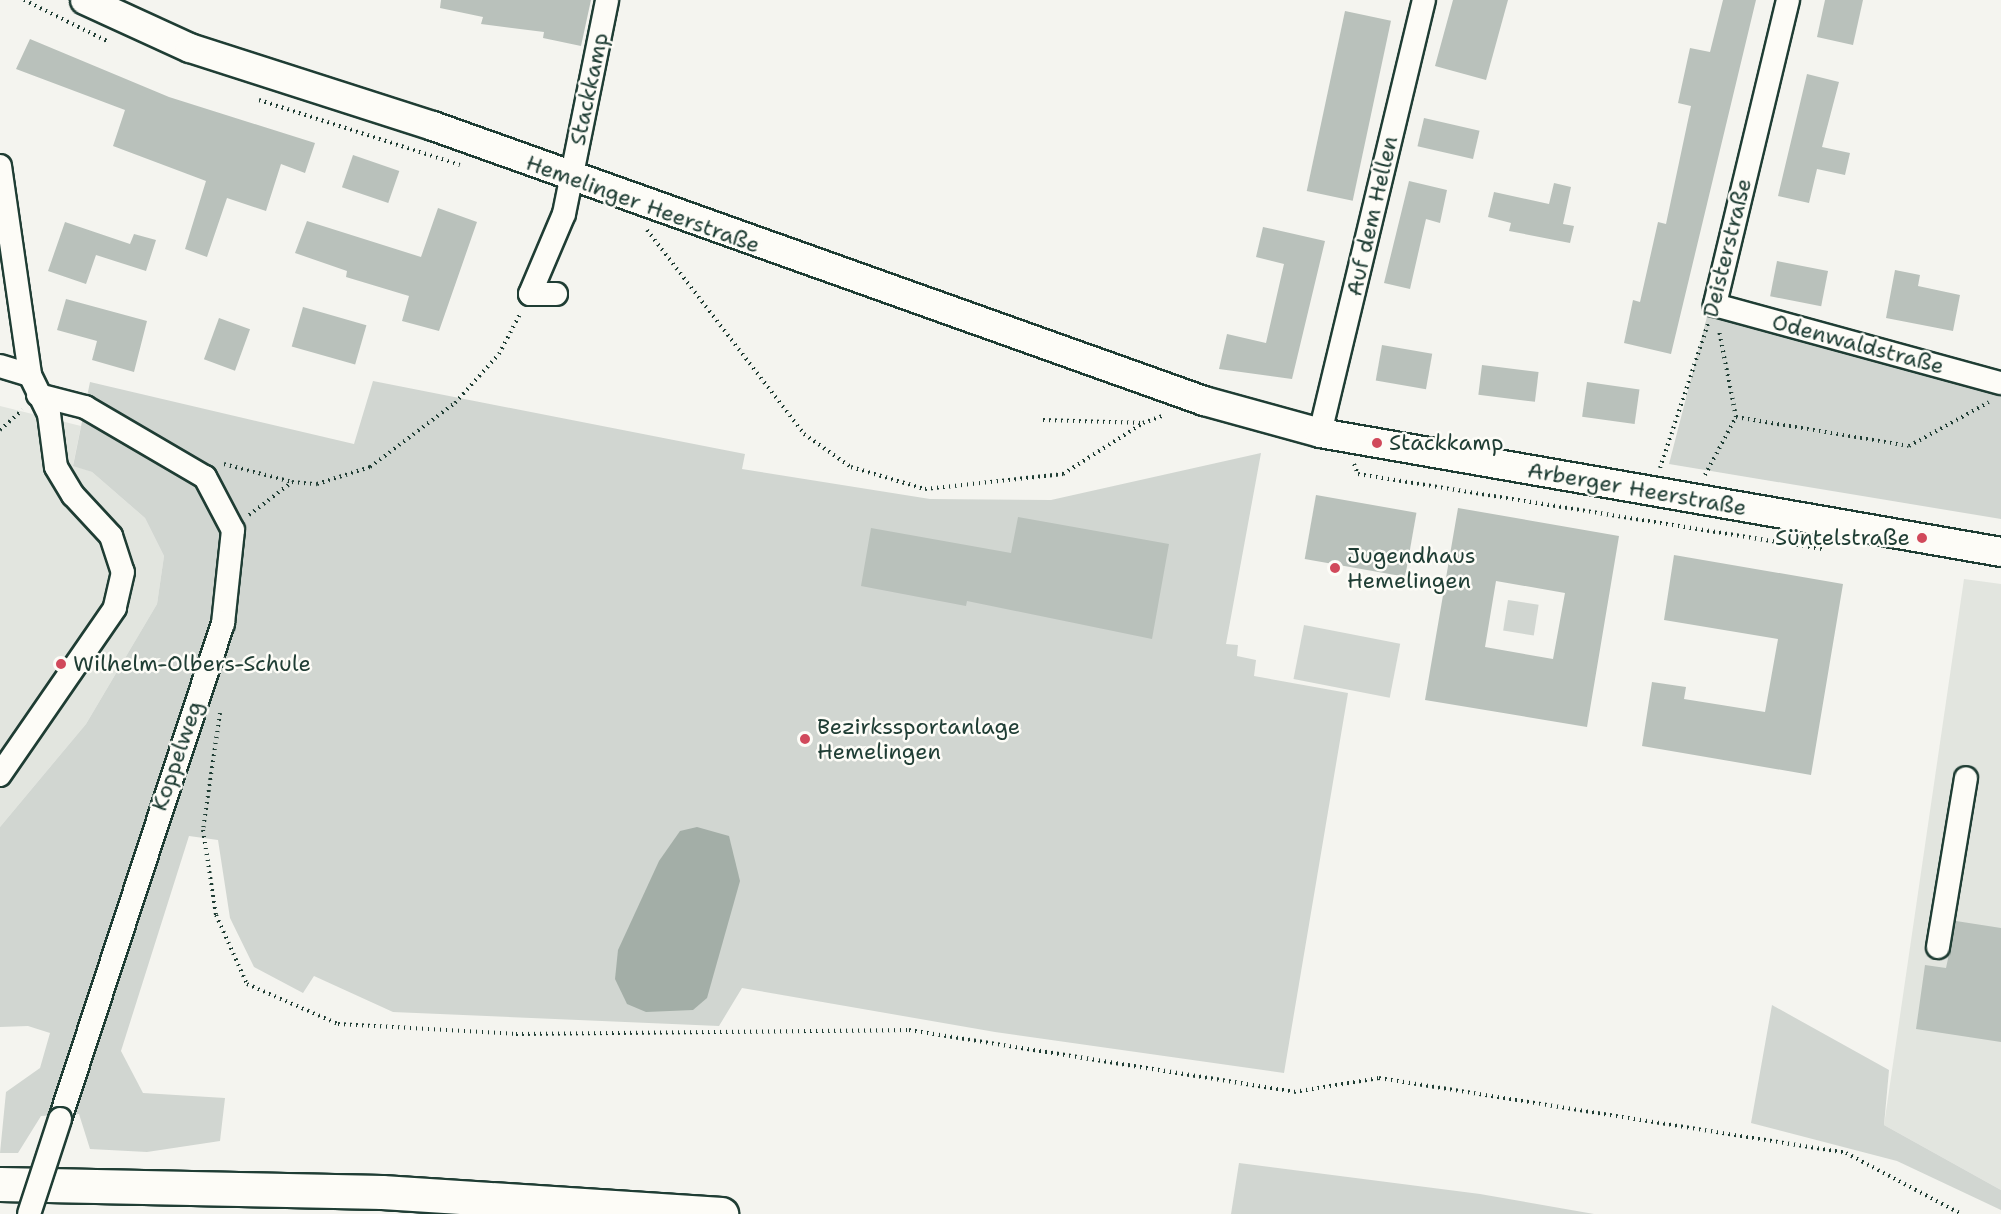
<!DOCTYPE html>
<html>
<head>
<meta charset="utf-8">
<style>
  body { margin:0 }
  #map { position:relative; width:2001px; height:1214px; overflow:hidden; background:#f4f4ef; font-family:"Shantell Sans",sans-serif }
  div>[style] { position:absolute }
  .built>* { inset:0; background:#e2e5df }
  .green>* { inset:0; background:#d1d6d1; transform-origin:0 0 }
  .water>* { inset:0; background:#a3aea7 }
  .building>* { inset:0; background:#b9c1bb; transform-origin:0 0 }
  .path>* { height:4px; margin-top:-2px; transform-origin:0; background:repeating-linear-gradient(90deg,#1f3d34 0 1.5px,transparent 0 6px) }
  .roads { filter:drop-shadow(2px 0 #1f3d34) drop-shadow(-2px 0 #1f3d34) drop-shadow(0 2px #1f3d34) drop-shadow(0 -2px #1f3d34) }
  .minor>* { height:22px; margin:-11px; padding:0 11px; transform-origin:11px; border-radius:11px; background:#fdfcf7 }
  .major>* { height:28px; margin:-14px; padding:0 14px; transform-origin:14px; border-radius:14px; background:#fdfcf7 }
  .highway>* { height:33px; margin:-16.5px; padding:0 16.5px; transform-origin:16.5px; border-radius:16.5px; background:#fdfcf7 }
  .bridges { filter:drop-shadow(2px 0 #1f3d34) drop-shadow(-2px 0 #1f3d34) drop-shadow(0 2px #1f3d34) drop-shadow(0 -2px #1f3d34) }
  .minor-bridge>* { height:22px; margin:-11px; padding:0 11px; transform-origin:11px; border-radius:11px; background:#fdfcf7 }
  .dots>* { width:16px; height:16px; translate:-50% -50%; box-sizing:border-box; border:3px solid #fdfcf7; border-radius:50% }
  span { translate:-50% -50%; white-space:nowrap; text-align:center; line-height:1.15; -webkit-text-stroke:5px #fdfcf7; paint-order:stroke }
  .street-label { font-size:22px; color:#1f3d34 }
  .poi-label { font-size:22px; color:#1f3d34 }
  .left { translate:0 -50%; text-align:left }
  .right { translate:-100% -50%; text-align:right }
</style>
</head>
<body>
<div id="map">
  <div class="built">
    <i style="clip-path:polygon(0 406px,81px 426px,73px 465px,92px 472px,145px 518px,164px 556px,157px 604px,86px 724px,0 827px)"></i>
    <i style="clip-path:polygon(1964px 579px,2001px 584px,2001px 1190px,1884px 1125px)"></i>
  </div>
  <div class="green">
    <i style="clip-path:polygon(1711px 301px,2001px 372px,2001px 519px,1669px 464px)"></i>
    <i style="clip-path:polygon(373px 381px,745px 454px,742px 469px,930px 499px,1051px 500px,1261px 453px,1226px 644px,1238px 645px,1237px 656px,1256px 660px,1254px 676px,1348px 693px,1284px 1073px,995px 1032px,742px 988px,719px 1026px,393px 1012px,314px 976px,303px 993px,254px 967px,230px 918px,218px 840px,189px 836px,121px 1051px,143px 1093px,225px 1098px,220px 1141px,147px 1152px,90px 1149px,79px 1114px,41px 1116px,18px 1153px,0 1153px,6px 1092px,40px 1068px,50px 1033px,28px 1026px,0 1027px,0 827px,86px 724px,157px 604px,164px 556px,145px 518px,92px 472px,73px 466px,90px 382px,354px 444px)"></i>
    <i style="left:1508px;top:600px;width:31px;height:31px;rotate:9deg"></i>
    <i style="left:1304px;top:625px;width:98px;height:55px;rotate:11deg"></i>
    <i style="clip-path:polygon(1772px 1005px,1889px 1070px,1884px 1125px,2001px 1190px,2001px 1210px,1897px 1161px,1751px 1123px)"></i>
    <i style="clip-path:polygon(1239px 1163px,1480px 1194px,1594px 1214px,1231px 1214px)"></i>
  </div>
  <div class="water">
    <i style="clip-path:polygon(697px 827px,729px 836px,740px 881px,707px 998px,693px 1010px,646px 1012px,627px 1004px,615px 979px,618px 950px,659px 861px,680px 831px)"></i>
  </div>
  <div class="building">
    <i style="clip-path:polygon(441px 0,591px 0,581px 46px,543px 38px,544px 32px,481px 24px,483px 17px,440px 8px)"></i>
    <i style="clip-path:polygon(1453px 0,1508px 0,1486px 80px,1435px 66px)"></i>
    <i style="clip-path:polygon(1723px 0,1756px 0,1671px 354px,1624px 343px,1633px 300px,1640px 302px,1658px 222px,1666px 224px,1691px 106px,1678px 103px,1690px 48px,1710px 52px)"></i>
    <i style="clip-path:polygon(1825px 0,1863px 0,1853px 45px,1817px 37px)"></i>
    <i style="left:1345px;top:11px;width:47px;height:184px;rotate:12deg"></i>
    <i style="clip-path:polygon(30px 39px,169px 97px,315px 143px,305px 173px,281px 164px,266px 211px,227px 198px,207px 257px,185px 249px,206px 181px,113px 146px,125px 110px,16px 69px)"></i>
    <i style="clip-path:polygon(1807px 74px,1839px 82px,1822px 147px,1850px 153px,1845px 175px,1817px 169px,1809px 203px,1778px 196px)"></i>
    <i style="left:1424px;top:118px;width:57px;height:29px;rotate:13deg"></i>
    <i style="left:353px;top:155px;width:49px;height:34px;rotate:19deg"></i>
    <i style="clip-path:polygon(1409px 181px,1447px 190px,1440px 223px,1426px 219px,1410px 289px,1384px 283px)"></i>
    <i style="clip-path:polygon(1554px 183px,1571px 187px,1563px 224px,1574px 226px,1570px 243px,1509px 231px,1511px 223px,1488px 217px,1494px 192px,1549px 204px)"></i>
    <i style="clip-path:polygon(438px 208px,477px 222px,439px 331px,402px 321px,409px 296px,346px 277px,347px 271px,295px 253px,307px 221px,421px 257px)"></i>
    <i style="clip-path:polygon(65px 222px,130px 244px,134px 234px,156px 240px,146px 271px,96px 255px,86px 284px,48px 271px)"></i>
    <i style="clip-path:polygon(1263px 227px,1325px 241px,1292px 379px,1219px 369px,1227px 334px,1266px 343px,1284px 264px,1256px 257px)"></i>
    <i style="left:1777px;top:261px;width:52px;height:36px;rotate:11deg"></i>
    <i style="clip-path:polygon(1895px 270px,1920px 275px,1918px 286px,1960px 295px,1953px 331px,1886px 318px)"></i>
    <i style="clip-path:polygon(66px 299px,147px 321px,134px 372px,92px 360px,97px 341px,57px 330px)"></i>
    <i style="left:303px;top:307px;width:66px;height:41px;rotate:16deg"></i>
    <i style="left:219px;top:318px;width:33px;height:44px;rotate:20deg"></i>
    <i style="left:1382px;top:345px;width:51px;height:36px;rotate:10deg"></i>
    <i style="left:1482px;top:365px;width:57px;height:30px;rotate:7deg"></i>
    <i style="left:1587px;top:382px;width:53px;height:35px;rotate:8deg"></i>
    <i style="left:1316px;top:495px;width:102px;height:65px;rotate:10deg"></i>
    <i style="clip-path:polygon(evenodd,1458px 508px,1619px 536px,1587px 727px,1425px 700px,1458px 508px,1496px 581px,1565px 593px,1553px 659px,1485px 647px,1496px 581px)"></i>
    <i style="clip-path:polygon(1018px 517px,1169px 544px,1152px 639px,967px 601px,966px 606px,861px 586px,871px 528px,1011px 553px)"></i>
    <i style="clip-path:polygon(1674px 555px,1843px 584px,1811px 775px,1642px 746px,1652px 682px,1686px 687px,1684px 699px,1765px 712px,1778px 639px,1664px 620px)"></i>
    <i style="clip-path:polygon(1956px 921px,2001px 928px,2001px 1042px,1916px 1029px,1925px 965px,1946px 968px)"></i>
  </div>
  <div class="path">
    <i style="left:24px;top:0;width:95px;rotate:26.3deg"></i>
    <i style="left:259px;top:100px;width:211px;rotate:17.9deg"></i>
    <i style="left:647px;top:230px;width:257px;rotate:52.4deg"></i>
    <i style="left:804px;top:434px;width:57px;rotate:35.1deg"></i>
    <i style="left:851px;top:467px;width:77px;rotate:16.6deg"></i>
    <i style="left:925px;top:489px;width:139px;rotate:-6.2deg"></i>
    <i style="left:1063px;top:474px;width:95px;rotate:-32.5deg"></i>
    <i style="left:1143px;top:423px;width:23px;rotate:-20deg"></i>
    <i style="left:1736px;top:417px;width:175px;rotate:9.5deg"></i>
    <i style="left:1909px;top:446px;width:91px;rotate:-28.8deg"></i>
    <i style="left:1043px;top:420px;width:100px;rotate:1.7deg"></i>
    <i style="left:0;top:430px;width:30px;rotate:-42deg"></i>
    <i style="left:224px;top:464px;width:70px;rotate:14.8deg"></i>
    <i style="left:1354px;top:464px;width:11px;rotate:68deg"></i>
    <i style="left:1358px;top:474px;width:470px;rotate:9.2deg"></i>
    <i style="left:1660px;top:468px;width:152px;rotate:-71.6deg"></i>
    <i style="left:1705px;top:475px;width:66px;rotate:-61.9deg"></i>
    <i style="left:1736px;top:417px;width:89px;rotate:-101.1deg"></i>
    <i style="left:249px;top:515px;width:54px;rotate:-37.5deg"></i>
    <i style="left:292px;top:482px;width:25px;rotate:5deg"></i>
    <i style="left:317px;top:484px;width:56px;rotate:-17.8deg"></i>
    <i style="left:370px;top:467px;width:106px;rotate:-37deg"></i>
    <i style="left:455px;top:403px;width:66px;rotate:-48.1deg"></i>
    <i style="left:499px;top:354px;width:45px;rotate:-62.3deg"></i>
    <i style="left:220px;top:713px;width:118px;rotate:98.3deg"></i>
    <i style="left:203px;top:830px;width:86px;rotate:81.3deg"></i>
    <i style="left:216px;top:915px;width:76px;rotate:65.8deg"></i>
    <i style="left:247px;top:984px;width:99px;rotate:23.7deg"></i>
    <i style="left:338px;top:1024px;width:178px;rotate:3.2deg"></i>
    <i style="left:516px;top:1034px;width:393px;rotate:-0.6deg"></i>
    <i style="left:909px;top:1030px;width:390px;rotate:9.1deg"></i>
    <i style="left:1294px;top:1092px;width:86px;rotate:-9.4deg"></i>
    <i style="left:1379px;top:1078px;width:473px;rotate:9.1deg"></i>
    <i style="left:1846px;top:1153px;width:130px;rotate:27.9deg"></i>
  </div>
  <div class="roads">
    <div class="minor">
      <i style="left:1788px;top:0;width:314px;rotate:103.5deg"></i>
      <i style="left:1715px;top:305px;width:296px;rotate:15.3deg"></i>
      <i style="left:0;top:166px;width:211px;rotate:81.8deg"></i>
      <i style="left:30px;top:375px;width:43px;rotate:64deg"></i>
      <i style="left:49px;top:414px;width:53px;rotate:82.5deg"></i>
      <i style="left:56px;top:467px;width:33px;rotate:59deg"></i>
      <i style="left:73px;top:495px;width:56px;rotate:47.2deg"></i>
      <i style="left:111px;top:536px;width:38px;rotate:72deg"></i>
      <i style="left:123px;top:572px;width:37px;rotate:103deg"></i>
      <i style="left:115px;top:608px;width:203px;rotate:124.6deg"></i>
      <i style="left:556px;top:294px;width:26px;rotate:180deg"></i>
      <i style="left:530px;top:294px;width:87px;rotate:-67deg"></i>
      <i style="left:564px;top:214px;width:218px;rotate:-78.6deg"></i>
      <i style="left:0;top:366px;width:31px;rotate:17deg"></i>
      <i style="left:38px;top:395px;width:49px;rotate:14.3deg"></i>
      <i style="left:85px;top:407px;width:139px;rotate:30.3deg"></i>
      <i style="left:205px;top:477px;width:60px;rotate:62.2deg"></i>
      <i style="left:233px;top:530px;width:94px;rotate:96.1deg"></i>
      <i style="left:223px;top:623px;width:522px;rotate:108.19deg"></i>
      <i style="left:1320px;top:433px;width:445px;rotate:-76.5deg"></i>
      <i style="left:1938px;top:947px;width:171px;rotate:-80.6deg"></i>
    </div>
    <div class="major">
      <i style="left:85px;top:0;width:115px;rotate:24.6deg"></i>
      <i style="left:190px;top:48px;width:255px;rotate:17.8deg"></i>
      <i style="left:433px;top:126px;width:819px;rotate:19.63deg"></i>
      <i style="left:1204px;top:401px;width:120px;rotate:15.4deg"></i>
      <i style="left:1320px;top:433px;width:691px;rotate:9.91deg"></i>
    </div>
    <div class="highway">
      <i style="left:0;top:1184px;width:382px;rotate:1.2deg"></i>
      <i style="left:382px;top:1192px;width:340px;rotate:3.7deg"></i>
    </div>
  </div>
  <div class="bridges">
    <div class="minor-bridge">
      <i style="left:29px;top:1214px;width:100px;rotate:-71.9deg"></i>
    </div>
  </div>
  <div class="dots">
    <i style="left:1377px;top:443px;background:#d1495b"></i>
    <i style="left:1922px;top:538px;background:#d1495b"></i>
    <i style="left:1335px;top:568px;background:#d1495b"></i>
    <i style="left:61px;top:664px;background:#d1495b"></i>
    <i style="left:805px;top:739px;background:#d1495b"></i>
  </div>
  <div class="street-label">
    <span style="left:589px;top:89px;rotate:-78deg">Stackkamp</span>
    <span style="left:643px;top:204px;rotate:20deg">Hemelinger Heerstraße</span>
    <span style="left:1372px;top:216px;rotate:-77deg">Auf dem Hellen</span>
    <span style="left:1727px;top:248px;rotate:-76deg">Deisterstraße</span>
    <span style="left:1858px;top:344px;rotate:15deg">Odenwaldstraße</span>
    <span style="left:1637px;top:489px;rotate:10deg">Arberger Heerstraße</span>
    <span style="left:177px;top:756px;rotate:-71deg">Koppelweg</span>
  </div>
  <div class="poi-label">
    <span class="left" style="left:1389px;top:443px">Stackkamp</span>
    <span class="right" style="left:1910px;top:538px">Süntelstraße</span>
    <span class="left" style="left:1347px;top:568px">Jugendhaus<br>Hemelingen</span>
    <span class="left" style="left:73px;top:664px">Wilhelm-Olbers-Schule</span>
    <span class="left" style="left:817px;top:739px">Bezirkssportanlage<br>Hemelingen</span>
  </div>
</div>
</body>
</html>
